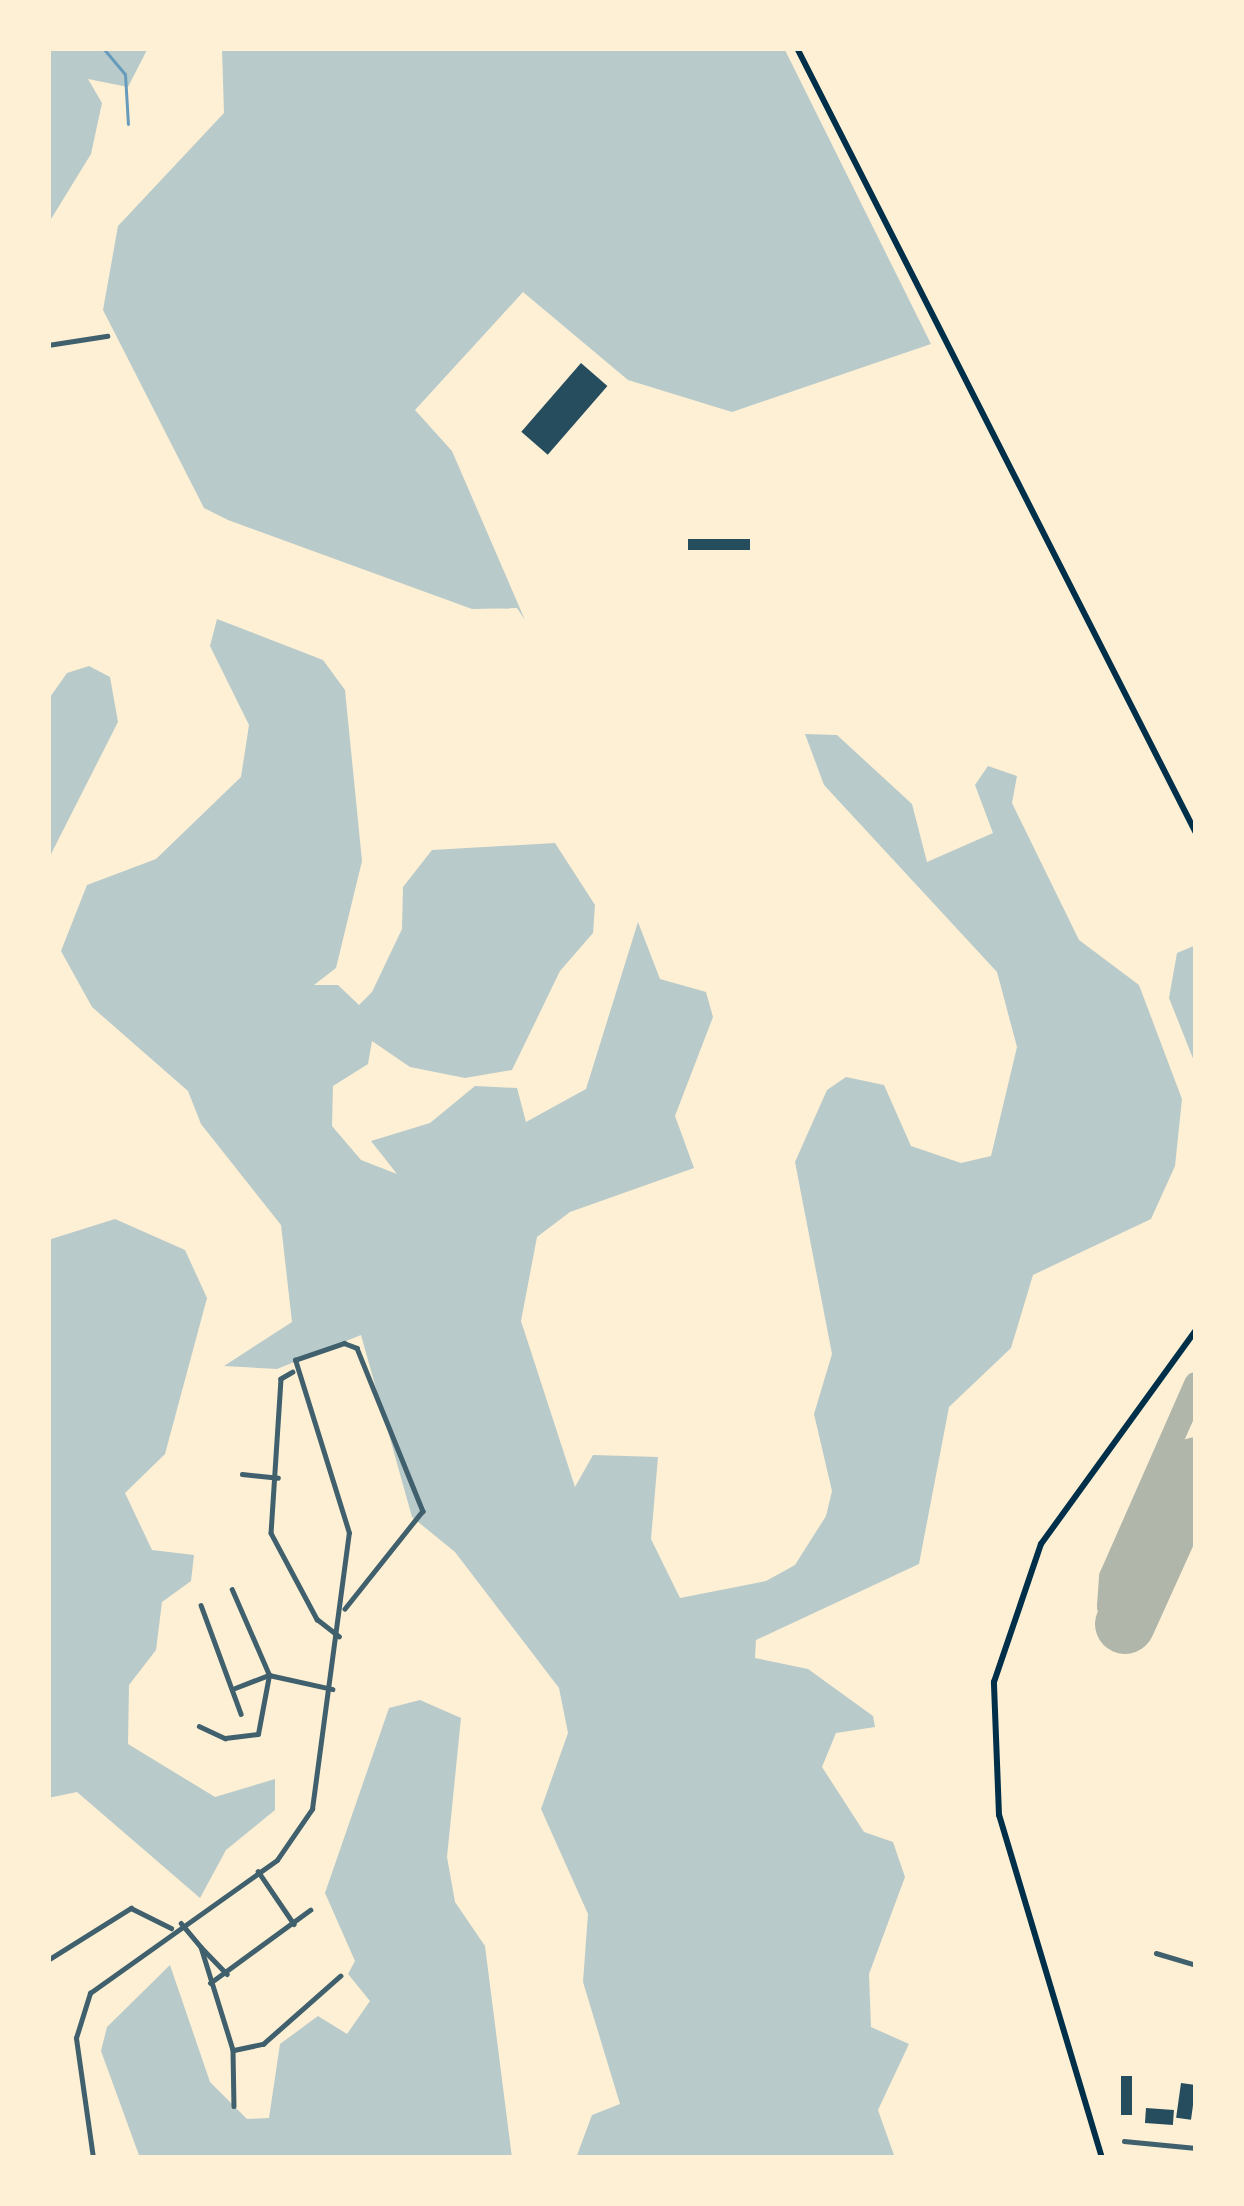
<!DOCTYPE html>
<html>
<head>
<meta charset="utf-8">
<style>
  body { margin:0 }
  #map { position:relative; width:1244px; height:2206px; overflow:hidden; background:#fdf0d5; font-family:Helvetica,sans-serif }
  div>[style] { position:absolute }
  .green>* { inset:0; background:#b9caca }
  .stream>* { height:3px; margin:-1.5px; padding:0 1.5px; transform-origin:1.5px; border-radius:1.5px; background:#669bbc }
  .taxiway>* { height:24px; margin:-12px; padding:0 12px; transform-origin:12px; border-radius:12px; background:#b1b6ab }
  .runway>* { height:60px; margin:-30px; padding:0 30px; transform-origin:30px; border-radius:30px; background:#b1b6ab }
  .building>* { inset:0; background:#264d5e; transform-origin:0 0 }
  .minor>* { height:4.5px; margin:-2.25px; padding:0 2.25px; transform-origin:2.25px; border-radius:2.25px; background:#3f606c }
  .primary>* { height:6px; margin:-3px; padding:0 3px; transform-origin:3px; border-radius:3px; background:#003049 }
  span { translate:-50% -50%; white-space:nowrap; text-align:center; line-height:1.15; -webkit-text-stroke:12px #fdf0d5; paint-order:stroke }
  .frame { position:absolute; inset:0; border:51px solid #fdf0d5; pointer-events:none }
</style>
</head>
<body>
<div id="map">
  <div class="green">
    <i style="clip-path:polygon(48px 48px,148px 48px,128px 87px,88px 79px,102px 103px,91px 154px,48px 224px)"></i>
    <i style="clip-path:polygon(222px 48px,784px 48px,931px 344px,732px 412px,628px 380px,523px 292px,415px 410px,452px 451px,525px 620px,517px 608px,472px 609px,228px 520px,204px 508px,103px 310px,118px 226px,224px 113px)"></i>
    <i style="clip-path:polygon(217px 619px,323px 660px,345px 690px,362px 861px,336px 968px,314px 985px,338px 985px,359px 1005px,372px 992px,402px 929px,403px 887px,432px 850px,555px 843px,595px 905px,593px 933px,560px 971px,512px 1070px,465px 1078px,410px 1067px,372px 1041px,368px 1064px,333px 1086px,332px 1126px,361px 1160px,397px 1174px,371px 1141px,430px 1123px,475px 1086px,517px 1088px,526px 1122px,586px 1089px,638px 922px,660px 979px,706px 992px,713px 1017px,675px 1116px,694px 1168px,570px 1212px,537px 1237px,521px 1321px,575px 1487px,593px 1455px,658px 1457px,651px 1539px,680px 1598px,766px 1581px,795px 1565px,826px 1516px,832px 1491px,814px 1414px,832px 1354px,795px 1162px,827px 1090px,846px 1077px,884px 1085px,911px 1146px,961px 1163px,991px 1156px,1017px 1047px,997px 972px,824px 785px,805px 734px,837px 735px,912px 804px,927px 862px,993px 833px,975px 785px,988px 766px,1017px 776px,1012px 803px,1079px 940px,1139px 985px,1182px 1099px,1175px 1166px,1151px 1219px,1033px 1275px,1011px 1348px,949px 1407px,919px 1564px,756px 1640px,755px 1658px,808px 1669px,873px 1716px,875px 1727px,836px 1733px,822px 1767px,864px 1832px,893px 1842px,905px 1877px,869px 1974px,871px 2027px,909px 2044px,878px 2110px,895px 2158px,576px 2158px,592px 2115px,620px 2104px,583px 1982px,588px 1914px,541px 1809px,568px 1733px,559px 1688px,455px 1552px,412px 1517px,361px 1335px,277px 1369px,224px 1366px,292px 1322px,281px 1225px,201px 1124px,188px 1091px,92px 1007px,61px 951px,87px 885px,156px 859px,241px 777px,249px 725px,210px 646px)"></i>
    <i style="clip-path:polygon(89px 666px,110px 677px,118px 722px,48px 860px,48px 700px,67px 673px)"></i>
    <i style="clip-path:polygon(1196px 945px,1196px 1066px,1169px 998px,1177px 953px)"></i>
    <i style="clip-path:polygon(115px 1219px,185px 1250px,207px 1298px,165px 1454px,125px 1493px,152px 1550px,194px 1555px,191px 1581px,162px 1602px,156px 1650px,129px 1685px,128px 1744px,215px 1797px,275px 1779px,275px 1810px,226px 1850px,200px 1898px,77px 1792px,48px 1798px,48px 1240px)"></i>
    <i style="clip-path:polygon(420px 1700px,461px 1718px,447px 1857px,455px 1902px,485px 1946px,512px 2158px,140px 2158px,101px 2051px,107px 2027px,170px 1965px,210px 2082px,247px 2119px,269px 2118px,280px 2044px,318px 2016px,347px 2034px,370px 2001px,348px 1974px,355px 1961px,325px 1893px,389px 1708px)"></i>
  </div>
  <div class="stream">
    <i style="left:103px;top:48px;width:34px;rotate:50deg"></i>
    <i style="left:125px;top:74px;width:50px;rotate:86.6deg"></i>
  </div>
  <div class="taxiway">
    <i style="left:1125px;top:1624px;width:24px;rotate:-132deg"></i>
    <i style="left:1109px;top:1606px;width:29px;rotate:-86deg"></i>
    <i style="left:1111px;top:1577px;width:211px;rotate:-66.2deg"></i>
  </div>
  <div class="runway">
    <i style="left:1125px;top:1624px;width:172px;rotate:-65.7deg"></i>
  </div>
  <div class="building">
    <i style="left:581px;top:363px;width:35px;height:91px;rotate:41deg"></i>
    <i style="left:750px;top:539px;width:11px;height:62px;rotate:90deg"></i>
    <i style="left:1121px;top:2076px;width:11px;height:39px"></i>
    <i style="left:1181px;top:2083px;width:15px;height:35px;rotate:8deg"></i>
    <i style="left:1146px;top:2108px;width:28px;height:15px;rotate:4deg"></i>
  </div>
  <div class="minor">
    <i style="left:48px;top:345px;width:60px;rotate:-8.7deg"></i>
    <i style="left:293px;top:1372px;width:14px;rotate:150deg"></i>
    <i style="left:281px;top:1379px;width:154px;rotate:93.7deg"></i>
    <i style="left:271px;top:1533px;width:98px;rotate:61.9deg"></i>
    <i style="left:317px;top:1619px;width:28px;rotate:38deg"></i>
    <i style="left:242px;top:1474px;width:36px;rotate:6deg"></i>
    <i style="left:201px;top:1605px;width:116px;rotate:69.8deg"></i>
    <i style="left:235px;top:1688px;width:36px;rotate:-21deg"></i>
    <i style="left:269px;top:1675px;width:65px;rotate:12.5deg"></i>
    <i style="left:199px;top:1726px;width:29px;rotate:25deg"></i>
    <i style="left:225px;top:1738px;width:33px;rotate:-7deg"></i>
    <i style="left:258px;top:1734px;width:60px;rotate:-79.4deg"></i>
    <i style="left:269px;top:1675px;width:93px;rotate:-113.5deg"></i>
    <i style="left:258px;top:1871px;width:64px;rotate:55.8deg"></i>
    <i style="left:181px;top:1923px;width:31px;rotate:50deg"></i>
    <i style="left:201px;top:1947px;width:108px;rotate:72.7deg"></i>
    <i style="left:233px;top:2050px;width:56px;rotate:89deg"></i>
    <i style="left:202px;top:1948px;width:36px;rotate:46deg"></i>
    <i style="left:1156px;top:1953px;width:42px;rotate:16.7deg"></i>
    <i style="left:48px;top:1960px;width:98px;rotate:-32.1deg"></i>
    <i style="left:131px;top:1908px;width:45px;rotate:26.6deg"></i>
    <i style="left:210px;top:1983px;width:124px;rotate:-36.1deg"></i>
    <i style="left:234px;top:2050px;width:30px;rotate:-12deg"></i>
    <i style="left:263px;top:2044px;width:103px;rotate:-41.4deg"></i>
    <i style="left:1124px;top:2141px;width:72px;rotate:5.6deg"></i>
    <i style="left:93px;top:2158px;width:121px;rotate:-98.1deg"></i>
    <i style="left:76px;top:2038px;width:47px;rotate:-72.7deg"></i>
    <i style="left:90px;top:1993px;width:229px;rotate:-35.4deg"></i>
    <i style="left:277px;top:1860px;width:62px;rotate:-55.5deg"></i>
    <i style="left:312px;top:1809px;width:278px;rotate:-82.4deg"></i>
    <i style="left:349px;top:1533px;width:181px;rotate:-107.3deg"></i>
    <i style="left:295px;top:1360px;width:52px;rotate:-19.1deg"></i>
    <i style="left:344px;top:1343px;width:14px;rotate:21deg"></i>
    <i style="left:357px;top:1348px;width:176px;rotate:68deg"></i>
    <i style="left:423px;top:1511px;width:125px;rotate:128.5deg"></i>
  </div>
  <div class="primary">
    <i style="left:797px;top:48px;width:881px;rotate:63.06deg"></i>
    <i style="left:1102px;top:2158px;width:358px;rotate:-106.7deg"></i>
    <i style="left:999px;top:1815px;width:133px;rotate:-92.2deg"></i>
    <i style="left:994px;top:1682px;width:146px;rotate:-71.2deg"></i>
    <i style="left:1041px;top:1544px;width:264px;rotate:-54.1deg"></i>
  </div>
  <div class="frame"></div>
</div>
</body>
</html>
